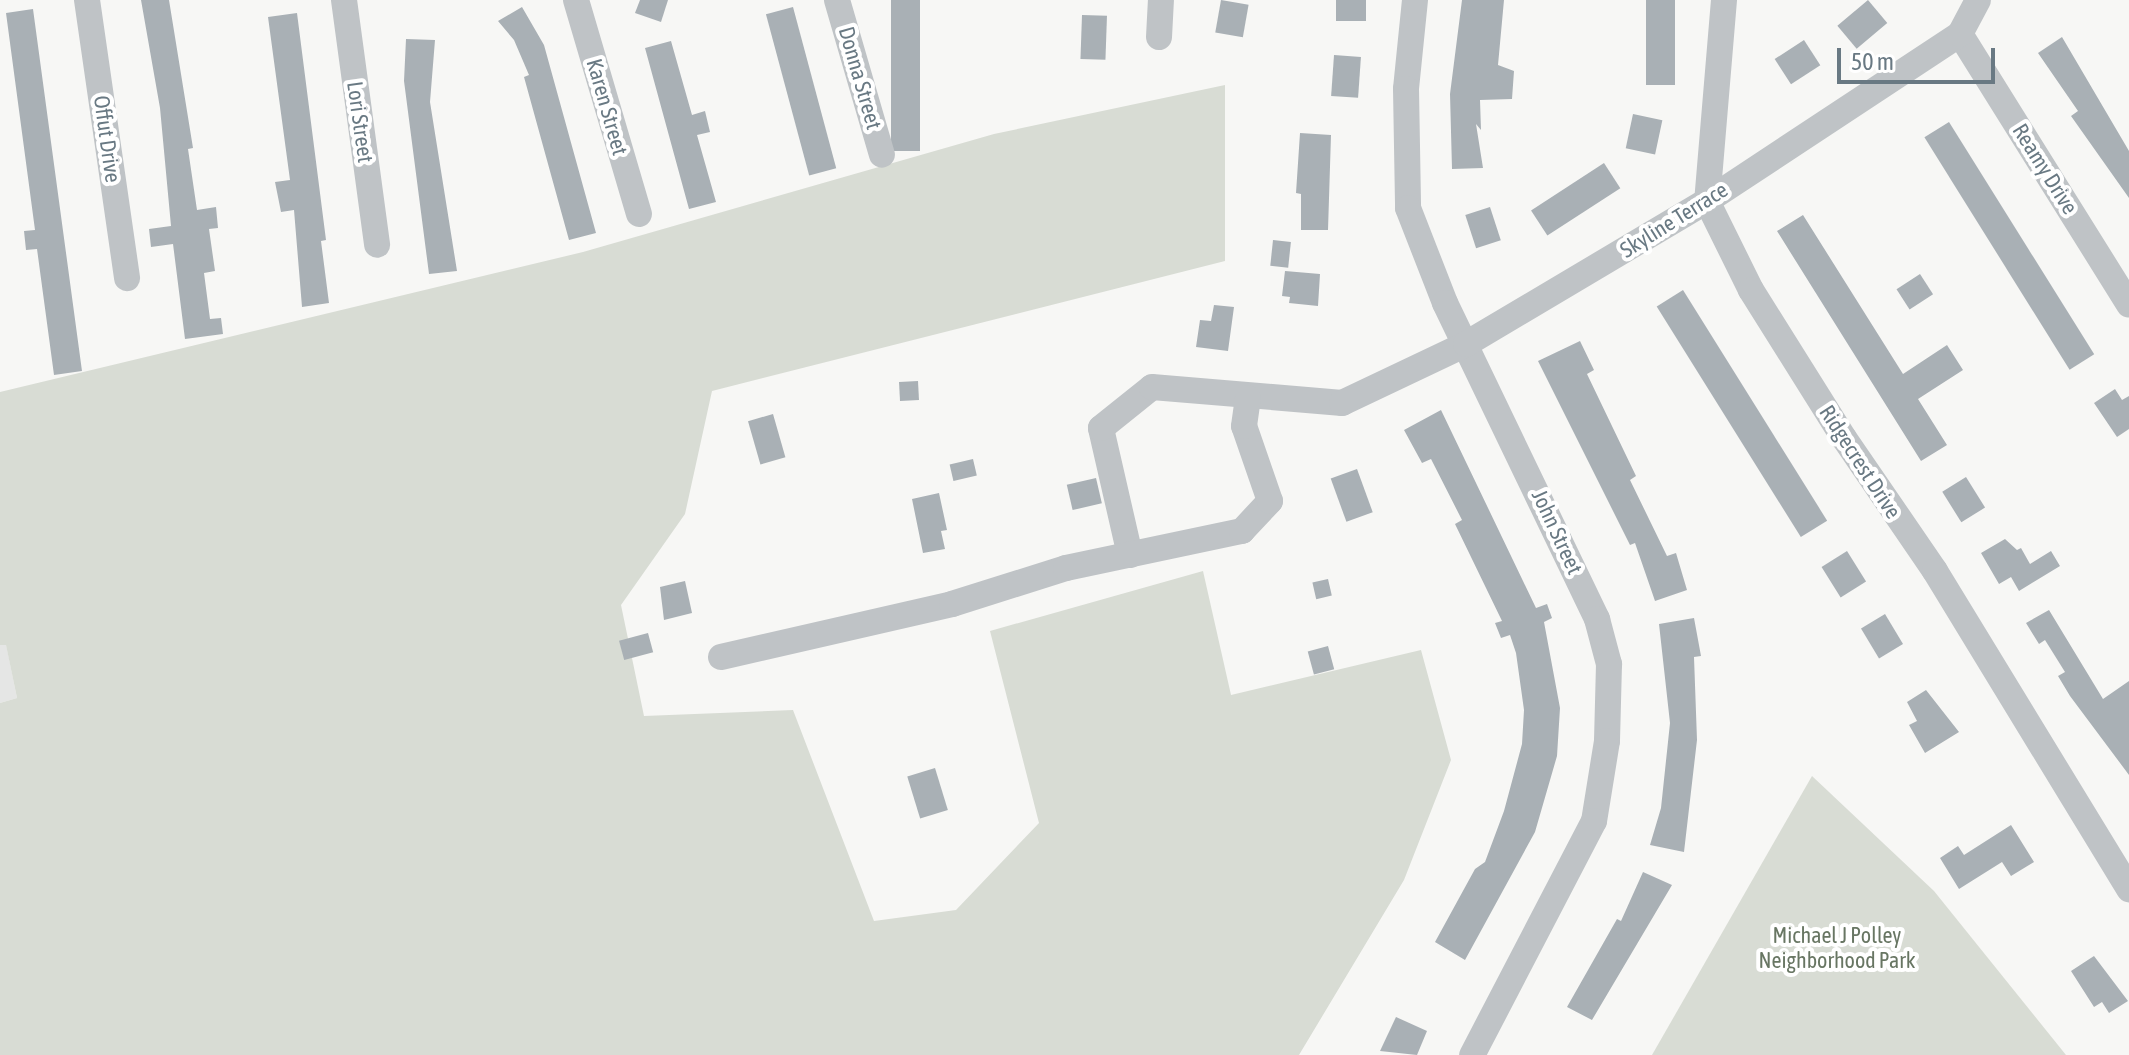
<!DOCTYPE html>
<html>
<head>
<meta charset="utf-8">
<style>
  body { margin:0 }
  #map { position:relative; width:2129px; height:1055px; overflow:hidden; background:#f7f7f5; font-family:"Asap Condensed",sans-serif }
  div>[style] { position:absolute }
  .built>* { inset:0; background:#e5e6e5 }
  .green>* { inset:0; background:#d8dcd4 }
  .building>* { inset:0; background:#a9b0b5; transform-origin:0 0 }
  .minor>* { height:26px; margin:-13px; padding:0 13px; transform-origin:13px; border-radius:13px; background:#bfc3c6 }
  span { translate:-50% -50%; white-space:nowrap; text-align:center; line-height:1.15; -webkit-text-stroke:8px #fff; paint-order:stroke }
  .street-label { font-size:22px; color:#697983 }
  .park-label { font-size:22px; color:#687663 }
  .scale { position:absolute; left:1837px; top:48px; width:158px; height:36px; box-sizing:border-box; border:4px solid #697983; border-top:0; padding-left:10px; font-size:24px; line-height:28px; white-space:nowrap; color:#697983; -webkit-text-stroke:6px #fff; paint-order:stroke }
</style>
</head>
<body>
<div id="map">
  <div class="built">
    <i style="clip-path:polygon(6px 644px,17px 698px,0 703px,0 645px)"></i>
  </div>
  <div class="green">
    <i style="clip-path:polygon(1225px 85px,1225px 261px,712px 391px,685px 514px,621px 605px,644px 716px,793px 710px,874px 921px,956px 910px,1039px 823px,990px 631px,1203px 571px,1231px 695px,1421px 650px,1451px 760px,1404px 880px,1299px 1055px,0 1055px,0 703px,17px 698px,6px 645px,0 645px,0 392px,583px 252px,994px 134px)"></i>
    <i style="clip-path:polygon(1812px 776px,1934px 891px,2066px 1055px,1652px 1055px)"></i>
  </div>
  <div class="building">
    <i style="clip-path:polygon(141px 0,169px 0,193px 148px,188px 149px,197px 210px,216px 207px,218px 228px,209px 229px,215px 271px,204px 273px,210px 319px,221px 318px,223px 334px,185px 339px,173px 244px,151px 247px,149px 229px,171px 226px,160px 108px)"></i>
    <i style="clip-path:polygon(640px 0,668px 0,661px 22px,635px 13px)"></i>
    <i style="left:891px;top:0;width:29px;height:151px"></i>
    <i style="left:1221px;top:0;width:28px;height:33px;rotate:10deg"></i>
    <i style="left:1336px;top:0;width:30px;height:21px"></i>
    <i style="clip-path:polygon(1462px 0,1504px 0,1498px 65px,1514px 71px,1512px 99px,1480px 100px,1481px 130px,1476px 124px,1483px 168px,1452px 169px,1450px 94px)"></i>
    <i style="left:1646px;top:0;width:29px;height:85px"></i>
    <i style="left:1868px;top:0;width:30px;height:40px;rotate:50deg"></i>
    <i style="clip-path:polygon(522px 7px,544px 45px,596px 233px,569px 240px,524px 77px,529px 75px,514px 40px,498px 21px)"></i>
    <i style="left:793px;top:7px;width:167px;height:28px;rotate:75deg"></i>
    <i style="clip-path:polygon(33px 9px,82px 371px,54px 375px,37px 249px,26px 250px,24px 231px,35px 230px,6px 13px)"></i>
    <i style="clip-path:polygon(297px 13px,326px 240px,321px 241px,329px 303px,302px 307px,294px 210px,281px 212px,275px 182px,290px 180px,268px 17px)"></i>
    <i style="left:1082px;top:15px;width:25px;height:44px;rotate:2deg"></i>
    <i style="clip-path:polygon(2062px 37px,2129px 151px,2129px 198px,2071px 116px,2078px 111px,2038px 53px)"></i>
    <i style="clip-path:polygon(406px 39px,435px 40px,430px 102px,457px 271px,429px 274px,404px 81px)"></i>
    <i style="left:1804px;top:40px;width:30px;height:35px;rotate:57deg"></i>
    <i style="clip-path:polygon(671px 41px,692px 115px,705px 111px,710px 132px,697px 135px,716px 202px,689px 209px,645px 48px)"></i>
    <i style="left:1334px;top:55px;width:27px;height:41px;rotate:4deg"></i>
    <i style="left:1633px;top:114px;width:30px;height:35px;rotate:12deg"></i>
    <i style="left:1949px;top:122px;width:274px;height:29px;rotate:58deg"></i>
    <i style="clip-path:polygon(1300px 133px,1331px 135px,1328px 230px,1301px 230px,1301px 194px,1296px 193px)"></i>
    <i style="left:1604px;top:163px;width:30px;height:87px;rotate:57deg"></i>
    <i style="left:1490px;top:207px;width:35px;height:26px;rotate:72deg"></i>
    <i style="clip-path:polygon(1803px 215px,1903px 374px,1947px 345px,1963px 370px,1918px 399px,1947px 445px,1921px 461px,1777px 231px)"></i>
    <i style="left:1273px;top:240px;width:18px;height:26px;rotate:6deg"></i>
    <i style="clip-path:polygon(1285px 271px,1320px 274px,1318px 306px,1289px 303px,1290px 297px,1282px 296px)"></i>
    <i style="left:1920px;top:274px;width:24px;height:28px;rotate:57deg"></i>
    <i style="left:1683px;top:290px;width:272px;height:31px;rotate:58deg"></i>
    <i style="clip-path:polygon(1214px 305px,1234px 307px,1228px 351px,1196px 347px,1200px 320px,1211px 321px)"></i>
    <i style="clip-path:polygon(1580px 341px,1594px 370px,1587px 374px,1636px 476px,1630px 480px,1667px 556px,1676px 553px,1687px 590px,1655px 601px,1635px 543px,1630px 545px,1538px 361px)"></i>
    <i style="left:918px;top:381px;width:19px;height:19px;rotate:87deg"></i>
    <i style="clip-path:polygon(2115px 389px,2122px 400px,2129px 396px,2129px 429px,2117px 437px,2094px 403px)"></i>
    <i style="clip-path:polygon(1441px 410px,1536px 608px,1547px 604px,1552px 618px,1544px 622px,1560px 708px,1557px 756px,1535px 832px,1465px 960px,1435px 942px,1475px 869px,1485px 862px,1504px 811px,1522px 744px,1524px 710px,1516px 653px,1510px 635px,1501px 638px,1495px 623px,1502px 621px,1455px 524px,1462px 520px,1431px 459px,1422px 463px,1404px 430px)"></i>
    <i style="left:773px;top:414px;width:45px;height:26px;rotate:74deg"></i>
    <i style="left:973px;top:459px;width:17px;height:24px;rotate:77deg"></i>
    <i style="left:1357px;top:469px;width:46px;height:28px;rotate:70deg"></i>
    <i style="left:1966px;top:477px;width:36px;height:28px;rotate:58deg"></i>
    <i style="left:1096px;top:478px;width:26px;height:30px;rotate:77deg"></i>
    <i style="clip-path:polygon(939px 493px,947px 530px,941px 531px,945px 549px,923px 553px,912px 499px)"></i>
    <i style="clip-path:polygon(2005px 539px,2017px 550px,2021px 548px,2030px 564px,2051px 551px,2060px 566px,2019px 591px,2011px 577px,1999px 584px,1981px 553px)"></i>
    <i style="left:1847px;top:551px;width:36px;height:30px;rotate:58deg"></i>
    <i style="left:1328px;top:579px;width:17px;height:16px;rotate:77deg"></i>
    <i style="clip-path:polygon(685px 581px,692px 613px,664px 620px,660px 587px)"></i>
    <i style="clip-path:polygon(2049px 610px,2103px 699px,2129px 681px,2129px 775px,2070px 696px,2058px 676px,2065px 672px,2045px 640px,2039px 644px,2026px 623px)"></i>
    <i style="left:1885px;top:614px;width:35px;height:28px;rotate:59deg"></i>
    <i style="clip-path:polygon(1694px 618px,1701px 656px,1694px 657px,1697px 740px,1684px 852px,1650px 845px,1661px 808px,1670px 723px,1659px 624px)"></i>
    <i style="left:648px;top:633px;width:20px;height:30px;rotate:75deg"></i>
    <i style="left:1328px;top:646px;width:24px;height:21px;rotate:75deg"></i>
    <i style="clip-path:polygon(1926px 690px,1959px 732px,1925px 753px,1909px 725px,1917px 721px,1907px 702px)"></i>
    <i style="left:935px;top:768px;width:44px;height:29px;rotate:73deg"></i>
    <i style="clip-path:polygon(2011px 825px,2034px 862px,2011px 876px,2002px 862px,1959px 889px,1940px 858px,1958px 846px,1964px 855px)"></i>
    <i style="clip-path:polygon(1643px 872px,1672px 885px,1592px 1020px,1567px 1007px,1617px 919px,1621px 921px)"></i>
    <i style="clip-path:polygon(2094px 956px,2128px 1001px,2109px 1013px,2102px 1002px,2094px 1007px,2071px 971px)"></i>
    <i style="clip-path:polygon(1396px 1017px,1427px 1031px,1417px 1055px,1380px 1051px)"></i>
  </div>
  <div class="minor">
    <i style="left:87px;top:0;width:281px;rotate:81.8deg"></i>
    <i style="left:344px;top:0;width:247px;rotate:82.3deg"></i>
    <i style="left:576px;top:0;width:223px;rotate:73.6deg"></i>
    <i style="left:837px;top:0;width:161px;rotate:73.8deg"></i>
    <i style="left:1415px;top:0;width:89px;rotate:95.8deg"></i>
    <i style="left:1406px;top:89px;width:119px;rotate:89deg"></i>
    <i style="left:1408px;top:208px;width:102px;rotate:68.7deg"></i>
    <i style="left:1445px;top:303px;width:351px;rotate:64.3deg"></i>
    <i style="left:1597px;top:619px;width:47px;rotate:75.1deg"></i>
    <i style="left:1609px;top:664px;width:77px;rotate:91.5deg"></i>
    <i style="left:1607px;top:741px;width:81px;rotate:99.2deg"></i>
    <i style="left:1594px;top:821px;width:264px;rotate:117.5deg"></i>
    <i style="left:1724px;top:0;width:202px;rotate:94.8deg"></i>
    <i style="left:1707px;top:201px;width:99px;rotate:63.7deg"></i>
    <i style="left:1751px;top:290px;width:175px;rotate:57.9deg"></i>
    <i style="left:1844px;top:438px;width:161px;rotate:55.6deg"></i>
    <i style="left:1935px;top:571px;width:373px;rotate:58.6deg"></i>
    <i style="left:1960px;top:34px;width:319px;rotate:58deg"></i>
    <i style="left:1159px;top:37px;width:37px;rotate:-87deg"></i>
    <i style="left:1130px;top:555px;width:130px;rotate:-102.9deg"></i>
    <i style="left:1101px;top:428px;width:65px;rotate:-38.8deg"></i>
    <i style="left:1152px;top:387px;width:191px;rotate:4.8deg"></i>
    <i style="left:1342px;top:403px;width:137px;rotate:-25.4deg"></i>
    <i style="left:1466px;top:344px;width:280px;rotate:-30.7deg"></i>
    <i style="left:1707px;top:201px;width:303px;rotate:-33.4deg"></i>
    <i style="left:1960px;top:34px;width:38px;rotate:-62deg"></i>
    <i style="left:721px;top:657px;width:237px;rotate:-12.9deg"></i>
    <i style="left:952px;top:604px;width:120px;rotate:-17.5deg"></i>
    <i style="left:1066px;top:568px;width:180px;rotate:-11.9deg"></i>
    <i style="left:1242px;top:531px;width:41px;rotate:-47deg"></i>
    <i style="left:1270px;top:501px;width:79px;rotate:-109.1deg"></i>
    <i style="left:1244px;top:426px;width:28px;rotate:-82deg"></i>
  </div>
  <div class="street-label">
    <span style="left:860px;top:78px;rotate:74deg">Donna Street</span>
    <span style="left:607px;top:107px;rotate:74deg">Karen Street</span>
    <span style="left:360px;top:122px;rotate:82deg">Lori Street</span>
    <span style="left:107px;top:139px;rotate:82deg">Offut Drive</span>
    <span style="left:2045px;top:169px;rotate:58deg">Reamy Drive</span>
    <span style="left:1674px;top:220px;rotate:-32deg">Skyline Terrace</span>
    <span style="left:1860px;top:462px;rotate:57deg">Ridgecrest Drive</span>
    <span style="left:1557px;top:532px;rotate:65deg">John Street</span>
  </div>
  <div class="park-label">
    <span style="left:1837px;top:948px">Michael J Polley<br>Neighborhood Park</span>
  </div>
  <div class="scale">50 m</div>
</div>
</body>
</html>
